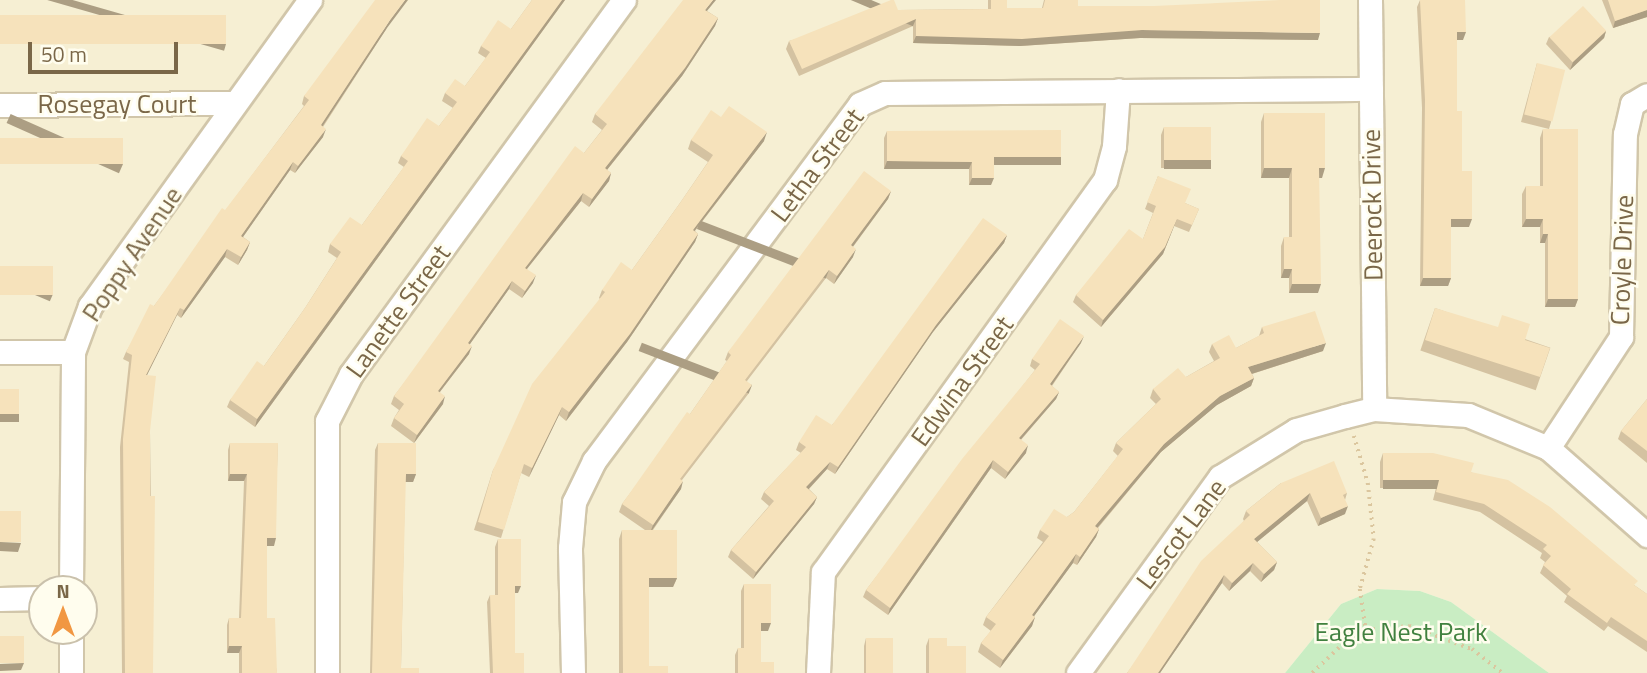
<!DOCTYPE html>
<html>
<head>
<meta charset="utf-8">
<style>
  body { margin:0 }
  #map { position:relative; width:1647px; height:673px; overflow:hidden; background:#fefbe6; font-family:"Titillium Web",sans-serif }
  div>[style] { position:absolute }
  .residential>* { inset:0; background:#f6efd3 }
  .green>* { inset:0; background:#c9edc3 }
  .path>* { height:3.5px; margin-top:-1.75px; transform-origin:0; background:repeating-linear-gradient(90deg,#dbc69e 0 2px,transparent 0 7px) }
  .roads { filter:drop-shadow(2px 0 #d1c6aa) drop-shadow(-2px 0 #d1c6aa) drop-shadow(0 2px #d1c6aa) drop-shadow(0 -2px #d1c6aa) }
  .minor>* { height:23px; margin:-11.5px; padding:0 11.5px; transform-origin:11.5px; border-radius:11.5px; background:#fff }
  .wall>* { inset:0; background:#d4c2a1; transform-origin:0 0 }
  .shaded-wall>* { inset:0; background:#ac9e83; transform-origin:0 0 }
  .building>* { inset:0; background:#f6e2bb; transform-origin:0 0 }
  span { translate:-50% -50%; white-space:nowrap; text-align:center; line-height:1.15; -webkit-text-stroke:5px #fffdee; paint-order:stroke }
  .street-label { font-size:26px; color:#7a6748 }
  .park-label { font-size:26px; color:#41813f }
  .north { position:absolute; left:28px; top:575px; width:70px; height:70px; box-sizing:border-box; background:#fffdee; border:2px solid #cac1ac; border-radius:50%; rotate:0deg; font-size:19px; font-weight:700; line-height:28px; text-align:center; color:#7a6748 }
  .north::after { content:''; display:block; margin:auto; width:24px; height:32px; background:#f19742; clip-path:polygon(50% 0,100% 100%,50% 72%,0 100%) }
  .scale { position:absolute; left:28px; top:42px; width:150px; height:32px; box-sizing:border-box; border:4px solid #7a6748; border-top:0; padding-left:9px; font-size:21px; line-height:24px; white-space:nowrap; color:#7a6748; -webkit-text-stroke:5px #fffdee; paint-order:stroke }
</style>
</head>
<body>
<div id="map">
  <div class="residential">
    <i style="clip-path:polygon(evenodd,0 0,1647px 0,1647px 673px,1549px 673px,1451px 602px,1420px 591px,1377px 589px,1341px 604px,1285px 673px,0 673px,0 0,42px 589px,84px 589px,84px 631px,42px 631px,42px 589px)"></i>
  </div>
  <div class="green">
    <i style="clip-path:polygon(1377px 589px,1420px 591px,1451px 602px,1549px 673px,1285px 673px,1341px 604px)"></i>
  </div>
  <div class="path">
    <i style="left:1354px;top:436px;width:49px;rotate:73.4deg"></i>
    <i style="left:1368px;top:483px;width:56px;rotate:83.9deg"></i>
    <i style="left:1374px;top:539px;width:52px;rotate:105.6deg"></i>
    <i style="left:1360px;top:589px;width:41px;rotate:81.7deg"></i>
    <i style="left:1312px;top:673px;width:44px;rotate:-43.2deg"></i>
    <i style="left:1344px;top:643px;width:26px;rotate:-31deg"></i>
    <i style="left:1366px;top:630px;width:43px;rotate:-5.3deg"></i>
    <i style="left:1409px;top:626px;width:67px;rotate:20.1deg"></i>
    <i style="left:1472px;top:649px;width:39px;rotate:38deg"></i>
  </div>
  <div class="roads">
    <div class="minor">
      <i style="left:1370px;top:0;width:409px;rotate:89.4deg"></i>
      <i style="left:0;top:105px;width:234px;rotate:-0.5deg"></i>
      <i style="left:0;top:352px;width:73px"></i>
      <i style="left:1548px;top:448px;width:133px;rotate:-56.7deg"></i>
      <i style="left:1621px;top:337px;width:203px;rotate:-88.9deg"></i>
      <i style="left:1625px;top:134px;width:31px;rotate:-77deg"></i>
      <i style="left:1632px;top:104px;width:17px;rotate:-31deg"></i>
      <i style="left:71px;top:589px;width:237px;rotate:-89.5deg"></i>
      <i style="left:73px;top:352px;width:49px;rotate:-69.7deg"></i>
      <i style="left:90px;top:306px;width:377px;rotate:-54.3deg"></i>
      <i style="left:0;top:599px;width:42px;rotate:-1.4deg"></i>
      <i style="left:71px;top:631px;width:42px;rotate:90deg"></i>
      <i style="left:327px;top:673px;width:252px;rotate:-90deg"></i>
      <i style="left:327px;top:421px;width:53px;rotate:-62.9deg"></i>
      <i style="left:351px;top:374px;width:463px;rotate:-53.9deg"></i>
      <i style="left:573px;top:673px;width:125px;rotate:-91.4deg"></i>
      <i style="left:570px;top:548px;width:46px;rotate:-85deg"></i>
      <i style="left:574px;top:502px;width:46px;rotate:-64deg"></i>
      <i style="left:594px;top:461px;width:445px;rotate:-53.3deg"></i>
      <i style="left:860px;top:104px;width:27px;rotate:-24deg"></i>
      <i style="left:885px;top:93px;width:486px;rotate:-0.5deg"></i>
      <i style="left:818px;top:673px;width:101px;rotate:-87.2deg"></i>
      <i style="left:823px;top:572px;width:483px;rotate:-54.3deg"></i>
      <i style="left:1105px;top:180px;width:35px;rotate:-75deg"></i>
      <i style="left:1114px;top:146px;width:56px;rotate:-85.9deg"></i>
      <i style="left:1078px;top:673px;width:242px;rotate:-54.1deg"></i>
      <i style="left:1220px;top:477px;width:89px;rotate:-31.7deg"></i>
      <i style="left:1296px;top:430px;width:51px;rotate:-15.9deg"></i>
      <i style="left:1345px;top:416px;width:30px;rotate:-14deg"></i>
      <i style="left:1374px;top:409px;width:94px;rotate:3.7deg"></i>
      <i style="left:1468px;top:415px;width:87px;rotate:22.4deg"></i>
      <i style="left:1548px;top:448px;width:132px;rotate:41.3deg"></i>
    </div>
  </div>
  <div class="wall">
    <i style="clip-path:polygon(532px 0,565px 0,255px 427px,227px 407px,230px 400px,264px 366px,305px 308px,337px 258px,328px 252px,330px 244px,362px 225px,404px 167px,398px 163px,401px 156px,439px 126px,453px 108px,442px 101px,445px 93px,465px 86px,486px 58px,478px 53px,481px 46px,511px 29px)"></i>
    <i style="clip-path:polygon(988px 0,1007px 0,1007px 8px,1042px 8px,1044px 0,1078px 0,1078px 6px,1318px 40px,1140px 38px,1020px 46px,913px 43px,913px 26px,799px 76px,786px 49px,789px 41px,898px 10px,988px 9px)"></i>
    <i style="clip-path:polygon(1420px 0,1463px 40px,1457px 40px,1457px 111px,1462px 171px,1469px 227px,1451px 227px,1451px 278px,1448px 286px,1420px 286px,1422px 108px,1417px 7px)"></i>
    <i style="clip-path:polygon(1602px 0,1647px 0,1647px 17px,1613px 28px)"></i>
    <i style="clip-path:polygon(707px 11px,718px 18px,715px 26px,682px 76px,607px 170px,611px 173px,609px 181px,589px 207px,581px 201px,527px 269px,533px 283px,522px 298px,509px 289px,470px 344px,469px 354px,440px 392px,443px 404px,414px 443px,391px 426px,394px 418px,399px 410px,391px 404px,394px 396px,602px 130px,592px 122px,595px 114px)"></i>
    <i style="clip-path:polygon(387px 28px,323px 127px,323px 137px,295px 173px,290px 170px,243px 237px,250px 242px,247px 250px,238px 265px,225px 257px,181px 318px,177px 315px,147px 375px,150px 431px,153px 673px,122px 673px,120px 447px,129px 362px,123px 359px,126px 352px,154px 306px,304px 106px,302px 104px,304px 96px)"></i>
    <i style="clip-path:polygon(1606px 31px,1604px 38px,1570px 70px,1546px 44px,1549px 37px)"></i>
    <i style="clip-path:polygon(1537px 63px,1551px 122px,1549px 129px,1578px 299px,1575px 307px,1545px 307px,1545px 243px,1540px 243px,1540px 227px,1522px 227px,1522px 194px,1526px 186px,1540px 186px,1540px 138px,1543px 129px,1549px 129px,1521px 122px)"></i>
    <i style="clip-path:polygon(1264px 113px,1322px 178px,1319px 178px,1318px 293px,1289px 293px,1289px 278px,1281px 278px,1281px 246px,1284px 237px,1289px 237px,1289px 178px,1261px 178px,1261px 122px)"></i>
    <i style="clip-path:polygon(721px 117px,764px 141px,695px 231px,698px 234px,695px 242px,627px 342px,566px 421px,559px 415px,529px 477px,521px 473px,501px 538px,474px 530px,493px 470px,600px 299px,599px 298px,602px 290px,632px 270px,680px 203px,708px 162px,688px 149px,691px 140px)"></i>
    <i style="clip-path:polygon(1164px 127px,1209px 168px,1161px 168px,1161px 135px)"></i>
    <i style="clip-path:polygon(887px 131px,1058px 164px,994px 164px,991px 185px,969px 185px,969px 169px,884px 169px,884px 138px)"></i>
    <i style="clip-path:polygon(1158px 176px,1185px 203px,1199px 209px,1189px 232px,1174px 226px,1163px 254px,1101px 327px,1073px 302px,1076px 295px,1143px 239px,1153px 213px,1145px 209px)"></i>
    <i style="clip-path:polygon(891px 191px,888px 199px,853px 247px,853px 257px,834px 284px,826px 278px,747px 381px,749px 393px,682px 480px,681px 489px,653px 530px,677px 578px,673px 587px,649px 587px,649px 666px,668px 673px,619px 673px,619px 539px,622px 530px,645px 530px,619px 512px,622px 504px,690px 414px,727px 361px,725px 360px,728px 352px)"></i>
    <i style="clip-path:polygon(1007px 235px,1004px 243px,933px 332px,835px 474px,827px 469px,809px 489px,817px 497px,814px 504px,753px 579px,728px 557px,731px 550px,769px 506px,761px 499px,764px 492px,801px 453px,796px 450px,799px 442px,832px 425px)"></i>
    <i style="left:1435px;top:308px;width:122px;height:45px;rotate:19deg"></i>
    <i style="clip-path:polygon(1262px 327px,1323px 351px,1252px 374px,1254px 378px,1251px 386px,1217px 405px,1161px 452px,1098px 528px,1099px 529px,1096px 537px,1077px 565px,1073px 563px,1034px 616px,1035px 617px,1032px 626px,1000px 668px,978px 652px,981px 643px,991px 631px,983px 625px,986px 617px,1043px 542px,1037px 538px,1040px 530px,1067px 517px,1074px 512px,1118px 456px,1113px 451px,1116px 443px,1156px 404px,1150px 398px,1153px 389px,1186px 377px,1214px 361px,1209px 352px,1212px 344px,1236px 348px,1259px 336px)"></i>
    <i style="clip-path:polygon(1081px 343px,1052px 386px,1059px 392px,1056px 399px,1021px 440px,1026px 453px,1005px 479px,991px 468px,888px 615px,863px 597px,866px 590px,1035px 370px,1030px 366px,1032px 359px)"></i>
    <i style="clip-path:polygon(1647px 399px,1647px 463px,1618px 439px,1621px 431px)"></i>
    <i style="clip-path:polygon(230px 443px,278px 443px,274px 546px,267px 546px,267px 618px,277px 673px,239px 673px,239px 653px,227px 653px,227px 625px,229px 618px,239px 618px,244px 481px,228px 481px,228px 450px)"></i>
    <i style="clip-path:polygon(378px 443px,416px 474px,413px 482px,405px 482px,401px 668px,419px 673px,370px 673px,375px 450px)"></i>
    <i style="clip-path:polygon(1383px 453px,1471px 472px,1647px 594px,1647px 652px,1608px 626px,1604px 631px,1564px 602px,1567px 596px,1540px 573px,1545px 562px,1540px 558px,1542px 553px,1480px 512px,1433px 500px,1436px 488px,1380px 488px,1380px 462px)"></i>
    <i style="clip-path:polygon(1281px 483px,1347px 493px,1345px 500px,1345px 514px,1318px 526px,1307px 501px,1257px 542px,1277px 562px,1274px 570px,1261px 582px,1250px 571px,1229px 591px,1222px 583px,1160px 673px,1127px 673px,1244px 521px,1243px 519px,1246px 511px)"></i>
    <i style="clip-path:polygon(498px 539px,518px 593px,515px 593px,515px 653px,524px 673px,490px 673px,487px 602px,490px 595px,495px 595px,495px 547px)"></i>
    <i style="clip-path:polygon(744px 584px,768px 631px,761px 631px,761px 662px,774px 673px,735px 673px,735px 655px,738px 648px,741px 648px,741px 591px)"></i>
    <i style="clip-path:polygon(866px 638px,893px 673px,864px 673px,864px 646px)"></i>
    <i style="clip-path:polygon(929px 638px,947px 646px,966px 673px,926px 673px,926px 646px)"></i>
  </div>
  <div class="shaded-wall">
    <i style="clip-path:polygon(405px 0,408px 0,387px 28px,318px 133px,321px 125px,390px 20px)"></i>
    <i style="clip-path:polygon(562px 0,565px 0,255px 427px,257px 419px)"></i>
    <i style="clip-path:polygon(713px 0,716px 0,702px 17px,705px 10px)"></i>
    <i style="clip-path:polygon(1647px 10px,1647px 17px,1613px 28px,1615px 21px)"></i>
    <i style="clip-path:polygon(718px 18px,715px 26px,682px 76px,602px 176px,605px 168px)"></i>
    <i style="left:916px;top:19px;width:8px;height:124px;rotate:113deg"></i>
    <i style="clip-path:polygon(1142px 30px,1320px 33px,1318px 40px,1140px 38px,1020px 46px,913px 43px,916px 36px)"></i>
    <i style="clip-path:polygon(1606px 31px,1604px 38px,1570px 70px,1573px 62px)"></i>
    <i style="clip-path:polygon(1457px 32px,1466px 32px,1463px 40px,1454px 40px)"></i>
    <i style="left:226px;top:44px;width:7px;height:226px;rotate:106deg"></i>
    <i style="clip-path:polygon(326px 129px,323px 137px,295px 173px,298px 166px)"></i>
    <i style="clip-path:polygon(767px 132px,764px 141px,689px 238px,693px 230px)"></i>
    <i style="left:994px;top:157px;width:67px;height:8px"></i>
    <i style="left:1164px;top:160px;width:47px;height:9px"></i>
    <i style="clip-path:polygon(887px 161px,972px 162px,969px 169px,884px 169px)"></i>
    <i style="clip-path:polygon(293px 162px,290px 170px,238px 244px,241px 236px)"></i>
    <i style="left:123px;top:164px;width:10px;height:123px;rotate:114deg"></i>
    <i style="clip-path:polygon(1264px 168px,1292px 168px,1289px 178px,1261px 178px)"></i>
    <i style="clip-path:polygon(1319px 168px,1325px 168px,1322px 178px,1315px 178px)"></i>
    <i style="clip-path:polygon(611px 173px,609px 181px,589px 207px,592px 199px)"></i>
    <i style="clip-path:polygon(972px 178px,994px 178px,991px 185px,969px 185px)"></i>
    <i style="clip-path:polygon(891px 191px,888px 199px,848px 253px,851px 245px)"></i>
    <i style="clip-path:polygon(583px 193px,581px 201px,522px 275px,525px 268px)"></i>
    <i style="clip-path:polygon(1177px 219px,1163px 254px,1101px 327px,1103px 320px)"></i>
    <i style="clip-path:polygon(1451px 219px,1472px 219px,1469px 227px,1448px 227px)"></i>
    <i style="clip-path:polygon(1526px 219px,1543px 219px,1540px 227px,1522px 227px)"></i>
    <i style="clip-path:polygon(698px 234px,695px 242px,627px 342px,566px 421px,569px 412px)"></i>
    <i style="clip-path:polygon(1543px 234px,1548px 234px,1545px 243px,1540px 243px)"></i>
    <i style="clip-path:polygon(1007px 235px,1004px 243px,933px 332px,835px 474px,838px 467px,936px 325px)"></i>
    <i style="clip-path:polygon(250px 242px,247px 250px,238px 265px,241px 257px)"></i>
    <i style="clip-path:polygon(227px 249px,225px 257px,181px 318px,184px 310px)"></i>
    <i style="clip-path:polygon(856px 249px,853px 257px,834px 284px,837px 276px)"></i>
    <i style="clip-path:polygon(1284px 269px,1292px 269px,1289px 278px,1281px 278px)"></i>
    <i style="left:829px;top:270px;width:9px;height:138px;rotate:111deg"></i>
    <i style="clip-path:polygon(536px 275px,533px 283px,522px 298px,525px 291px)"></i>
    <i style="clip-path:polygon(1423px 278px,1451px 278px,1448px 286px,1420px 286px)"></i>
    <i style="clip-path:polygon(512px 281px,509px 289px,465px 351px,468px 343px)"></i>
    <i style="clip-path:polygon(1292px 284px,1321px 284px,1318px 293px,1289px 293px)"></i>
    <i style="left:53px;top:294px;width:8px;height:53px;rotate:113deg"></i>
    <i style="clip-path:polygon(1548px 299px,1578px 299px,1575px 307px,1545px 307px)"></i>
    <i style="clip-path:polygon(180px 308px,177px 315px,143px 383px,146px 375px)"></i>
    <i style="clip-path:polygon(1084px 336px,1081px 343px,1047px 392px,1050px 384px)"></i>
    <i style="clip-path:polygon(1326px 343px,1323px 351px,1245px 376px,1248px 367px)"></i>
    <i style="clip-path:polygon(472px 346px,469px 354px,435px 398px,438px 391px)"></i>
    <i style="clip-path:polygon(1254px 378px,1251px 386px,1217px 405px,1161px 452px,1092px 534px,1095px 526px,1164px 444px,1220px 396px)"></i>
    <i style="left:752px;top:385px;width:9px;height:118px;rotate:111deg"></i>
    <i style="clip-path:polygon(1059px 392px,1056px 399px,1016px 445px,1019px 438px)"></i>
    <i style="clip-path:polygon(445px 396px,443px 404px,414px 443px,417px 435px)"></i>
    <i style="clip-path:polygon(562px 407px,559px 415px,529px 477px,532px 468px)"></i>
    <i style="left:0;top:414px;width:19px;height:8px"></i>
    <i style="clip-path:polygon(1028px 445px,1026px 453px,1005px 479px,1008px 472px)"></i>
    <i style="clip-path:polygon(993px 460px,991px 468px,888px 615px,890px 608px)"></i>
    <i style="clip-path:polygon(830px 462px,827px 469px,804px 494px,806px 487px)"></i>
    <i style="clip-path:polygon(230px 474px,247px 474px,244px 481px,228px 481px)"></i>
    <i style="clip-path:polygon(406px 474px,416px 474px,413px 482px,403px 482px)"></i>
    <i style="left:1383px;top:480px;width:56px;height:9px"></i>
    <i style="clip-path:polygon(683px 481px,681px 489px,650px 533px,653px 525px)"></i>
    <i style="clip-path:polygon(1310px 493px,1307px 501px,1251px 547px,1254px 539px)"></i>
    <i style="clip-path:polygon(817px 497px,814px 504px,753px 579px,756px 572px)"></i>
    <i style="clip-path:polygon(1348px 506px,1345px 514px,1318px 526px,1321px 518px)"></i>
    <i style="clip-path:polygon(1099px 529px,1096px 537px,1077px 565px,1080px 557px)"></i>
    <i style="clip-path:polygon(267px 538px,276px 538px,274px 546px,264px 546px)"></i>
    <i style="clip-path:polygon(0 542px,21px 543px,18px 552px,0 551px)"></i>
    <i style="clip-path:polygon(1076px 554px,1073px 563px,1029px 623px,1032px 615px)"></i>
    <i style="clip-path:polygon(1277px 562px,1274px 570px,1261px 582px,1264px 574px)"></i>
    <i style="clip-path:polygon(1253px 563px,1250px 571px,1229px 591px,1232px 583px)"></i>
    <i style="clip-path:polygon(1224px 575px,1222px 583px,1160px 673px,1158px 673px)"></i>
    <i style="clip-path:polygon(649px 578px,677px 578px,673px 587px,646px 587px)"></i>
    <i style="clip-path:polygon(515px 586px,521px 586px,518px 593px,513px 593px)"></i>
    <i style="clip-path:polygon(1035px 617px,1032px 626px,1000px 668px,1003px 660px)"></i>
    <i style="clip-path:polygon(761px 623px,771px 623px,768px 631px,758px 631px)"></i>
    <i style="clip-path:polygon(229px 646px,242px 646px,239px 653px,227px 653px)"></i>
    <i style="clip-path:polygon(24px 663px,21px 670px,0 671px,0 664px)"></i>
  </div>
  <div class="building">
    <i style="clip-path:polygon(375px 0,405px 0,390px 20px,321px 125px,326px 129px,298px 166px,293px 162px,241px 236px,250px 242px,241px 257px,227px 249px,184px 310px,180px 308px,146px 375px,156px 376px,150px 431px,150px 496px,155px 496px,153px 673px,125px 673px,123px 439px,132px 355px,126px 352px,150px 304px,154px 306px,222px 208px,225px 210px,309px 100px,304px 96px)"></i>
    <i style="clip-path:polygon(532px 0,562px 0,257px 419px,230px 400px,257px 361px,264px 366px,305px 308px,341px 252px,330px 244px,350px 217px,362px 225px,408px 161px,401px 156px,427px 118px,439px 126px,457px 102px,445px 93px,455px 79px,465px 86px,490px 52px,481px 46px,498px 20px,511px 29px)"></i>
    <i style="clip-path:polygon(683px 0,713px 0,705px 10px,718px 18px,685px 68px,605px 168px,611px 173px,592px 199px,583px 193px,525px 268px,536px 275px,525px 291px,512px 281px,468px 343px,472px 346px,438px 391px,445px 396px,417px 435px,394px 418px,404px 404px,394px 396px,575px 146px,584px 153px,607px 124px,595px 114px)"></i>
    <i style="clip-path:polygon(891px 0,894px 0,898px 10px,991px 9px,991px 0,1007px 0,1007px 8px,1043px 8px,1045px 0,1078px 0,1078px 6px,1154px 6px,1280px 0,1320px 0,1320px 33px,1142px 30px,1022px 39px,916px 36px,916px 19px,802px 69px,789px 41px)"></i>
    <i style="clip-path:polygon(1420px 0,1465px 0,1466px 32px,1457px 32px,1457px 111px,1462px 111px,1462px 171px,1472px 171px,1472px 219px,1451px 219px,1451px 278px,1423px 278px,1425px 100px)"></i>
    <i style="clip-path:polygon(1608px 0,1647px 0,1647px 10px,1615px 21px)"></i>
    <i style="left:1583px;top:6px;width:34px;height:46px;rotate:47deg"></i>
    <i style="left:226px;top:15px;width:29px;height:226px;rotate:90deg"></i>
    <i style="left:1537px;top:63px;width:29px;height:53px;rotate:14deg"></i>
    <i style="clip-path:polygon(729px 106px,767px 132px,693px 230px,698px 234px,630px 334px,569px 412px,562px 407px,532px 468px,524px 464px,504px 530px,478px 522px,493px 470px,532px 384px,605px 292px,602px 290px,621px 262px,632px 270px,680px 203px,713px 155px,691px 140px,711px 110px,721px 117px)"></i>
    <i style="clip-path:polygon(1264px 113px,1325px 113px,1325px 168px,1319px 168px,1321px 284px,1292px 284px,1292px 269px,1284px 269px,1284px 237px,1292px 237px,1292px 168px,1264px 168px)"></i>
    <i style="left:1164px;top:127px;width:47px;height:33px"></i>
    <i style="clip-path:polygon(1543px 129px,1578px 129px,1578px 299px,1548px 299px,1548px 234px,1543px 234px,1543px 219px,1526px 219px,1526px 186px,1543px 186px)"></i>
    <i style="clip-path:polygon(1061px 130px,1061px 157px,994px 157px,994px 178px,972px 178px,972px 162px,887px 161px,887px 131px)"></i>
    <i style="left:123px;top:138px;width:26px;height:123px;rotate:90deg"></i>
    <i style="clip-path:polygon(864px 171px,891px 191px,851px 245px,856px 249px,837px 276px,829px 270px,745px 380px,752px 385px,680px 479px,683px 481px,653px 525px,622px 504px,687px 412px,690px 414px,731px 355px,728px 352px)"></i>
    <i style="clip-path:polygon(1158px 176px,1191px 189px,1185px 203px,1199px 209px,1192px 225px,1177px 219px,1165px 247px,1103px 320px,1076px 295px,1129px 229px,1143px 239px,1156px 206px,1147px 202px)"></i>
    <i style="clip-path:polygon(983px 218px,1007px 235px,936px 325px,838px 467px,830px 462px,806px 487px,817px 497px,756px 572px,731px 550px,774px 501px,764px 492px,806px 447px,799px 442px,816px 415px,832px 425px)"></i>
    <i style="left:0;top:266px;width:53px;height:29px"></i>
    <i style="clip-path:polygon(1435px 308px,1498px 327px,1502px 315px,1530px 324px,1525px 340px,1550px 348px,1540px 377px,1425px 340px)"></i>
    <i style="clip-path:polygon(1315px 311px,1326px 343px,1248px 367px,1254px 378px,1220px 396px,1164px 444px,1095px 526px,1099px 529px,1080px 557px,1076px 554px,1032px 615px,1035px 617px,1003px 660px,981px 643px,996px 624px,986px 617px,1049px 536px,1040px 530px,1054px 509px,1067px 517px,1074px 512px,1123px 449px,1116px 443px,1161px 399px,1153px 389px,1178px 368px,1186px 377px,1220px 358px,1212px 344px,1229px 335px,1236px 348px,1264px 333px,1262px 327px)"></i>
    <i style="clip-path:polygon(1060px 319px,1084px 336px,1050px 384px,1059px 392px,1019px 438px,1028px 445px,1008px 472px,993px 460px,890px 608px,866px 590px,962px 459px,1040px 364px,1032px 359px)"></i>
    <i style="left:0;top:389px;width:19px;height:25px"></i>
    <i style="clip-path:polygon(1647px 399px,1647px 451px,1621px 431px)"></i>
    <i style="clip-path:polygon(230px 443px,278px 443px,276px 538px,267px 538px,267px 618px,275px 618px,277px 673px,242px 673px,242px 646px,229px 646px,229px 618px,241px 618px,247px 474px,230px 474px)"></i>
    <i style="clip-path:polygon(378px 443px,416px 443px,416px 474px,406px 474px,401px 668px,419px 668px,419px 673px,372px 673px)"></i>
    <i style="clip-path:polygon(1383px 453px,1433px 453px,1474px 463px,1471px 472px,1508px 480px,1550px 507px,1638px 581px,1634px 585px,1647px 594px,1647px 641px,1611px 617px,1607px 623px,1567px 594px,1571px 589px,1543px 565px,1551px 556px,1543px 549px,1547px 545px,1484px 504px,1436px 492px,1439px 480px,1383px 480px)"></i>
    <i style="clip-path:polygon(1334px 461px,1347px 493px,1343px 495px,1348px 506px,1321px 518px,1310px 493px,1254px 539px,1277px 562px,1264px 574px,1253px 563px,1232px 583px,1224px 575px,1158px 673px,1127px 673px,1201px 561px,1250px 515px,1246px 511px,1281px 483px)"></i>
    <i style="left:0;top:511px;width:21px;height:31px"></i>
    <i style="clip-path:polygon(622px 530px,677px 530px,677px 578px,649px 578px,649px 666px,668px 666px,668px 673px,623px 673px)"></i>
    <i style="clip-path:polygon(498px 539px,521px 539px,521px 586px,515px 586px,515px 653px,524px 653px,524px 673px,493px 673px,490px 595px,498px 595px)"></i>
    <i style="clip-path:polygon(744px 584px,771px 584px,771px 623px,761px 623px,761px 662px,774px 662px,774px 673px,738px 673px,738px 648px,744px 648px)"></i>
    <i style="left:24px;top:636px;width:27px;height:24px;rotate:90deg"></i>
    <i style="left:866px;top:638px;width:27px;height:35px"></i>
    <i style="clip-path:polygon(929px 638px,947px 638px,947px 646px,966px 646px,966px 673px,929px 673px)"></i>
  </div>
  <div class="street-label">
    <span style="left:117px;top:104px">Rosegay Court</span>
    <span style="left:817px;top:165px;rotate:-53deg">Letha Street</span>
    <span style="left:1372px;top:205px;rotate:-91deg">Deerock Drive</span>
    <span style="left:132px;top:254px;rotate:-56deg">Poppy Avenue</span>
    <span style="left:1622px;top:260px;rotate:-88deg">Croyle Drive</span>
    <span style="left:398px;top:311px;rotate:-54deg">Lanette Street</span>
    <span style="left:962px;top:381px;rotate:-54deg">Edwina Street</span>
    <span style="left:1181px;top:534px;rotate:-53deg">Lescot Lane</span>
  </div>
  <div class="park-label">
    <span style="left:1401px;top:632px">Eagle Nest Park</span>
  </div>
  <div class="north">N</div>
  <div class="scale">50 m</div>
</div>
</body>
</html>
